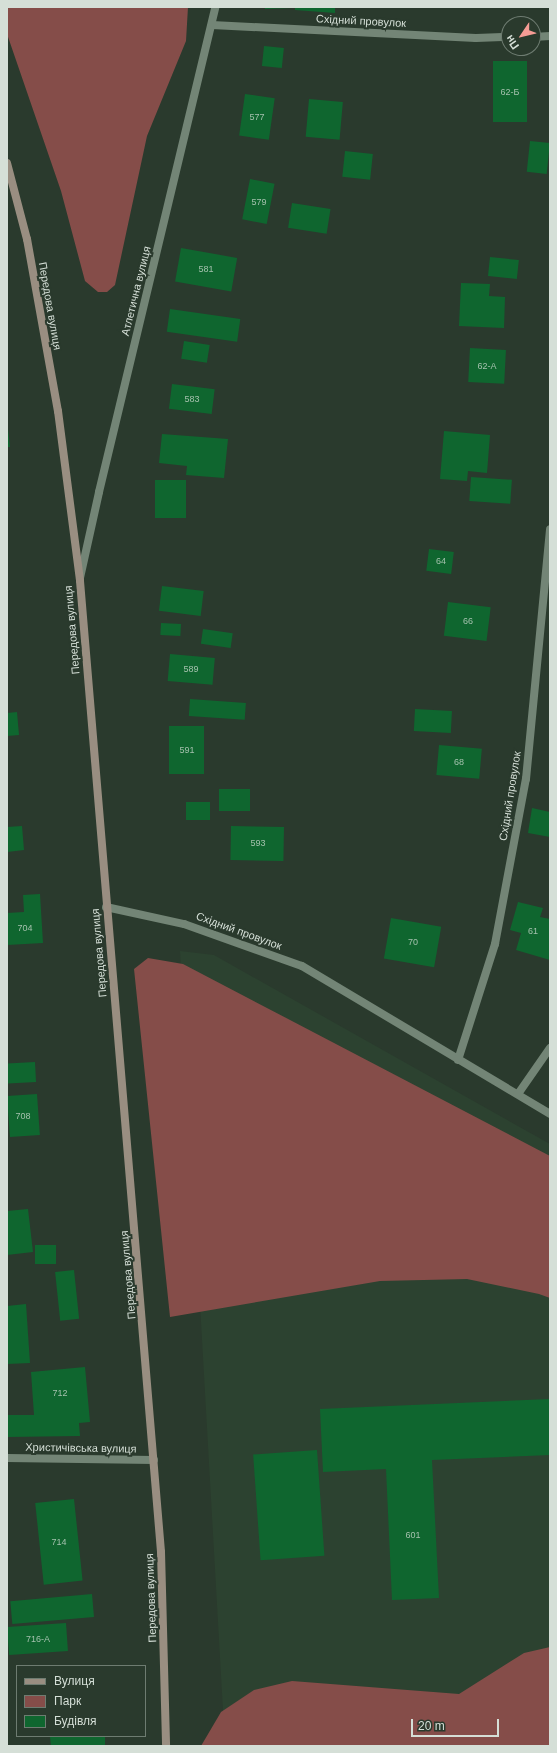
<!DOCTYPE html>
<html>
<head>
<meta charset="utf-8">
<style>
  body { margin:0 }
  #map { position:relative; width:557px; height:1753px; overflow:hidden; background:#2a3a2d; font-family:Helvetica,sans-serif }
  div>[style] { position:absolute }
  .built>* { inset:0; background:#2c4230 }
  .green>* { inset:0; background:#854d49 }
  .building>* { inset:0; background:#0f662f; transform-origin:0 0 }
  .street>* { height:8px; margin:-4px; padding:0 4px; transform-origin:4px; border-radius:4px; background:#738576 }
  .secondary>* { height:8px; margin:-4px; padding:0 4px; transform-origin:4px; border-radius:4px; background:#998e81 }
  span { translate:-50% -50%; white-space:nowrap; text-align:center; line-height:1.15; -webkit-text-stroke:4px #2a3a2d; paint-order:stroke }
  .number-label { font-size:9px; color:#a4c1ad }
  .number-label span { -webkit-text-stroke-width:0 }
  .street-label { font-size:11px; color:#d5dfd7 }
  .frame { position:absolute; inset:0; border:8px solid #d5dfd7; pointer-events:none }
  .legend { position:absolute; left:16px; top:1665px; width:130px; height:72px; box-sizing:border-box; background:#2a3a2d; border:1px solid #6e7c71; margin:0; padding:5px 7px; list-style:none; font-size:12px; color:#d5dfd7 }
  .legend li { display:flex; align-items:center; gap:8px; height:20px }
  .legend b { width:20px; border:1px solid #6e7c71 }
  .north { position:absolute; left:501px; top:16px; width:40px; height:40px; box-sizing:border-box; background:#2a3a2d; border:1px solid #6e7c71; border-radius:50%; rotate:235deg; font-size:11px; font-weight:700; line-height:16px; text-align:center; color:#d5dfd7 }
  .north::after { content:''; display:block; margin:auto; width:14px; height:18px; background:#f59c95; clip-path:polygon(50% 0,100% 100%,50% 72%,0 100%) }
  .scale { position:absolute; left:411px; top:1719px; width:88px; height:18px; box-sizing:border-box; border:2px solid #d5dfd7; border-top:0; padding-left:5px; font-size:12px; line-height:14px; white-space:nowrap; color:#d5dfd7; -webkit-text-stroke:3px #2a3a2d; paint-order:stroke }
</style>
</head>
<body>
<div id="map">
  <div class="built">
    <i style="clip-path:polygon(180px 951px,214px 955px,550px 1144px,550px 1746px,225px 1746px)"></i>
  </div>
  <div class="green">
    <i style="clip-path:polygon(7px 7px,188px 7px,186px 41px,147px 136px,115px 285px,107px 292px,98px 292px,85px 281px,61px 191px,7px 34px)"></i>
    <i style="clip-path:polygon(148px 958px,183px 964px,550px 1156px,550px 1298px,539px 1294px,467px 1279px,380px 1281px,170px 1317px,134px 969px)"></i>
    <i style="clip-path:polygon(550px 1647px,550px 1746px,201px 1746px,221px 1712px,254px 1690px,292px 1681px,459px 1694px,524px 1653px)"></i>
  </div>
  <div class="building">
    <i style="clip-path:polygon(265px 7px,292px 7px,292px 8px,265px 9px)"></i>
    <i style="clip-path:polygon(295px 7px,335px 7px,335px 13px,295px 10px)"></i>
    <i style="left:264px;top:46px;width:20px;height:20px;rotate:6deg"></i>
    <i style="left:493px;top:61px;width:34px;height:61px"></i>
    <i style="left:245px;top:94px;width:30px;height:42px;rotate:8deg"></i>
    <i style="left:309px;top:99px;width:34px;height:38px;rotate:5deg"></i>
    <i style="left:530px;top:141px;width:20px;height:31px;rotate:6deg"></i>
    <i style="left:345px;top:151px;width:28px;height:26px;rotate:6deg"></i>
    <i style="left:250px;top:179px;width:25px;height:41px;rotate:11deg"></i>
    <i style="left:292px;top:203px;width:39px;height:25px;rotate:9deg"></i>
    <i style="left:181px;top:248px;width:57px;height:34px;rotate:10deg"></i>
    <i style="left:490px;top:257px;width:29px;height:19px;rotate:6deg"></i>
    <i style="clip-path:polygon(461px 283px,490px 284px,489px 296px,505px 297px,504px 328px,459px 326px)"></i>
    <i style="left:170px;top:309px;width:71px;height:23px;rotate:8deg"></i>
    <i style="left:184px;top:341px;width:26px;height:18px;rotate:9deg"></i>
    <i style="left:470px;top:348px;width:36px;height:34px;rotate:3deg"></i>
    <i style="left:172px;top:384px;width:43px;height:25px;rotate:7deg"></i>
    <i style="clip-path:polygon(7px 420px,10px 447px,7px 447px)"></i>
    <i style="clip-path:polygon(444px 431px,490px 435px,487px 473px,468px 471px,467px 481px,440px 479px)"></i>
    <i style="clip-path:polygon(162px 434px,228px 439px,224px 478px,186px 475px,187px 466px,159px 463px)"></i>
    <i style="left:471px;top:477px;width:41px;height:24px;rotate:4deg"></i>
    <i style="left:155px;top:480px;width:31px;height:38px"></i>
    <i style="left:429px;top:549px;width:25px;height:22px;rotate:7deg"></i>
    <i style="left:162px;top:586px;width:42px;height:25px;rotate:7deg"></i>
    <i style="left:448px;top:602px;width:43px;height:34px;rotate:7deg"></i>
    <i style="left:161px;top:623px;width:20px;height:12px;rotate:3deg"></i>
    <i style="left:203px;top:629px;width:30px;height:15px;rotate:8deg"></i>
    <i style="left:170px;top:654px;width:45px;height:27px;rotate:5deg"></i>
    <i style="left:190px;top:699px;width:56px;height:17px;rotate:4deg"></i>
    <i style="left:415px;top:709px;width:37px;height:22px;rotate:3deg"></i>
    <i style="clip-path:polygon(17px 712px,19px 735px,7px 736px,7px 713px)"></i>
    <i style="left:169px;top:726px;width:35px;height:48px"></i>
    <i style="left:439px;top:745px;width:43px;height:30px;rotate:5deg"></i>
    <i style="left:219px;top:789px;width:31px;height:22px"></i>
    <i style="left:186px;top:802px;width:24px;height:18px"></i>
    <i style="clip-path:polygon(532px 808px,550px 812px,550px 837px,528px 833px)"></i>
    <i style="clip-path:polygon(22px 826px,24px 850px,7px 852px,7px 827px)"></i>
    <i style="left:231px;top:826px;width:53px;height:34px;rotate:1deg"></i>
    <i style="clip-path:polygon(40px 894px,43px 943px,7px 945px,7px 913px,24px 912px,23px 895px)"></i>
    <i style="clip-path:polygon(518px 902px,543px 908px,540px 917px,550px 919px,550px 960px,516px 950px,521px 933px,510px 930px)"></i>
    <i style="left:391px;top:918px;width:51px;height:41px;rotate:10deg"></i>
    <i style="left:35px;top:1062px;width:20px;height:28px;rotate:87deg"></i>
    <i style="left:37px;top:1094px;width:41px;height:30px;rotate:86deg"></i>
    <i style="clip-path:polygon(28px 1209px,33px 1252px,7px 1255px,7px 1211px)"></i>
    <i style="left:35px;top:1245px;width:21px;height:19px"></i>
    <i style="left:74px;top:1270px;width:49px;height:19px;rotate:84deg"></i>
    <i style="clip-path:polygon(26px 1304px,30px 1363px,7px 1364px,7px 1306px)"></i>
    <i style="clip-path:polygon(85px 1367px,90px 1422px,79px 1423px,80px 1436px,7px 1437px,7px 1415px,34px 1415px,31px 1372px)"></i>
    <i style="clip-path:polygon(550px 1399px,550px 1455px,432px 1460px,439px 1598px,392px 1600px,386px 1469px,323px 1472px,320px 1409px)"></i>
    <i style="left:317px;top:1450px;width:106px;height:64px;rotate:86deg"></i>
    <i style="left:74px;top:1499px;width:82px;height:39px;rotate:84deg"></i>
    <i style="left:92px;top:1594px;width:23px;height:82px;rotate:85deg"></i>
    <i style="left:66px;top:1623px;width:28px;height:59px;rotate:86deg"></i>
    <i style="clip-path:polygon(65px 1736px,105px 1736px,105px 1746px,51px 1746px,50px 1737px)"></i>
  </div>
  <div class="street">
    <i style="left:212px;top:25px;width:264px;rotate:2.8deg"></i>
    <i style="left:476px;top:38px;width:33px;rotate:-2deg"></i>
    <i style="left:533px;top:37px;width:17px;rotate:-3deg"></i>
    <i style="left:80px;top:578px;width:88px;rotate:-77.5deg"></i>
    <i style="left:99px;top:492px;width:499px;rotate:-76.5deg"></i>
    <i style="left:106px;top:907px;width:80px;rotate:12.3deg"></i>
    <i style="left:184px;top:924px;width:125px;rotate:19.6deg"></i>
    <i style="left:302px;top:966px;width:289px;rotate:30.8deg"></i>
    <i style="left:458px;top:1060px;width:122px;rotate:-72.3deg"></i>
    <i style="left:495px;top:944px;width:168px;rotate:-79.4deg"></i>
    <i style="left:526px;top:779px;width:251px;rotate:-84.5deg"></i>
    <i style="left:518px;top:1094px;width:56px;rotate:-55.2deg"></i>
    <i style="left:7px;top:1458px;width:147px;rotate:0.8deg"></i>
  </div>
  <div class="secondary">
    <i style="left:7px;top:163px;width:79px;rotate:75.3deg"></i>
    <i style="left:27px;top:239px;width:175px;rotate:79.8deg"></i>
    <i style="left:58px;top:411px;width:171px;rotate:82.6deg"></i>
    <i style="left:80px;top:581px;width:974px;rotate:85.23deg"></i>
    <i style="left:161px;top:1552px;width:194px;rotate:88.5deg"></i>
  </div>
  <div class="number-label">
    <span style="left:510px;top:92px">62-Б</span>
    <span style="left:257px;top:117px">577</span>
    <span style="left:259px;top:202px">579</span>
    <span style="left:206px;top:269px">581</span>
    <span style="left:487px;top:366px">62-А</span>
    <span style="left:192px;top:399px">583</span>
    <span style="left:441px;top:561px">64</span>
    <span style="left:468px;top:621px">66</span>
    <span style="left:191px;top:669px">589</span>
    <span style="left:187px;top:750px">591</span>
    <span style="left:459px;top:762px">68</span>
    <span style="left:258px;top:843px">593</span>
    <span style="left:25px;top:928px">704</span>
    <span style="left:533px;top:931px">61</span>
    <span style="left:413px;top:942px">70</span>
    <span style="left:23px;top:1116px">708</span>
    <span style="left:60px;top:1393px">712</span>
    <span style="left:413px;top:1535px">601</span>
    <span style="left:59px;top:1542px">714</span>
    <span style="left:38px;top:1639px">716-А</span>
  </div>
  <div class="street-label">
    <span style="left:361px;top:21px;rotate:3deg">Східний провулок</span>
    <span style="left:136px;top:291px;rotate:-76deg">Атлетична вулиця</span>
    <span style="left:50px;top:306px;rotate:80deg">Передова вулиця</span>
    <span style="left:72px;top:630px;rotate:-95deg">Передова вулиця</span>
    <span style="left:510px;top:796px;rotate:-81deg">Східний провулок</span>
    <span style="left:239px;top:931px;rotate:20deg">Східний провулок</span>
    <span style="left:99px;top:953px;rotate:-95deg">Передова вулиця</span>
    <span style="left:128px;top:1275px;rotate:-95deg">Передова вулиця</span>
    <span style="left:81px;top:1448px;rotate:1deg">Христичівська вулиця</span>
    <span style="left:151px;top:1598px;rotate:-92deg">Передова вулиця</span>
  </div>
  <div class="frame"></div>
  <ul class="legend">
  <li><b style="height:5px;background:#998e81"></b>Вулиця</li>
  <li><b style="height:11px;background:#854d49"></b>Парк</li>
  <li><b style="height:11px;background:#0f662f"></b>Будівля</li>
  </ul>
  <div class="north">Пн</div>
  <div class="scale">20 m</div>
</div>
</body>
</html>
